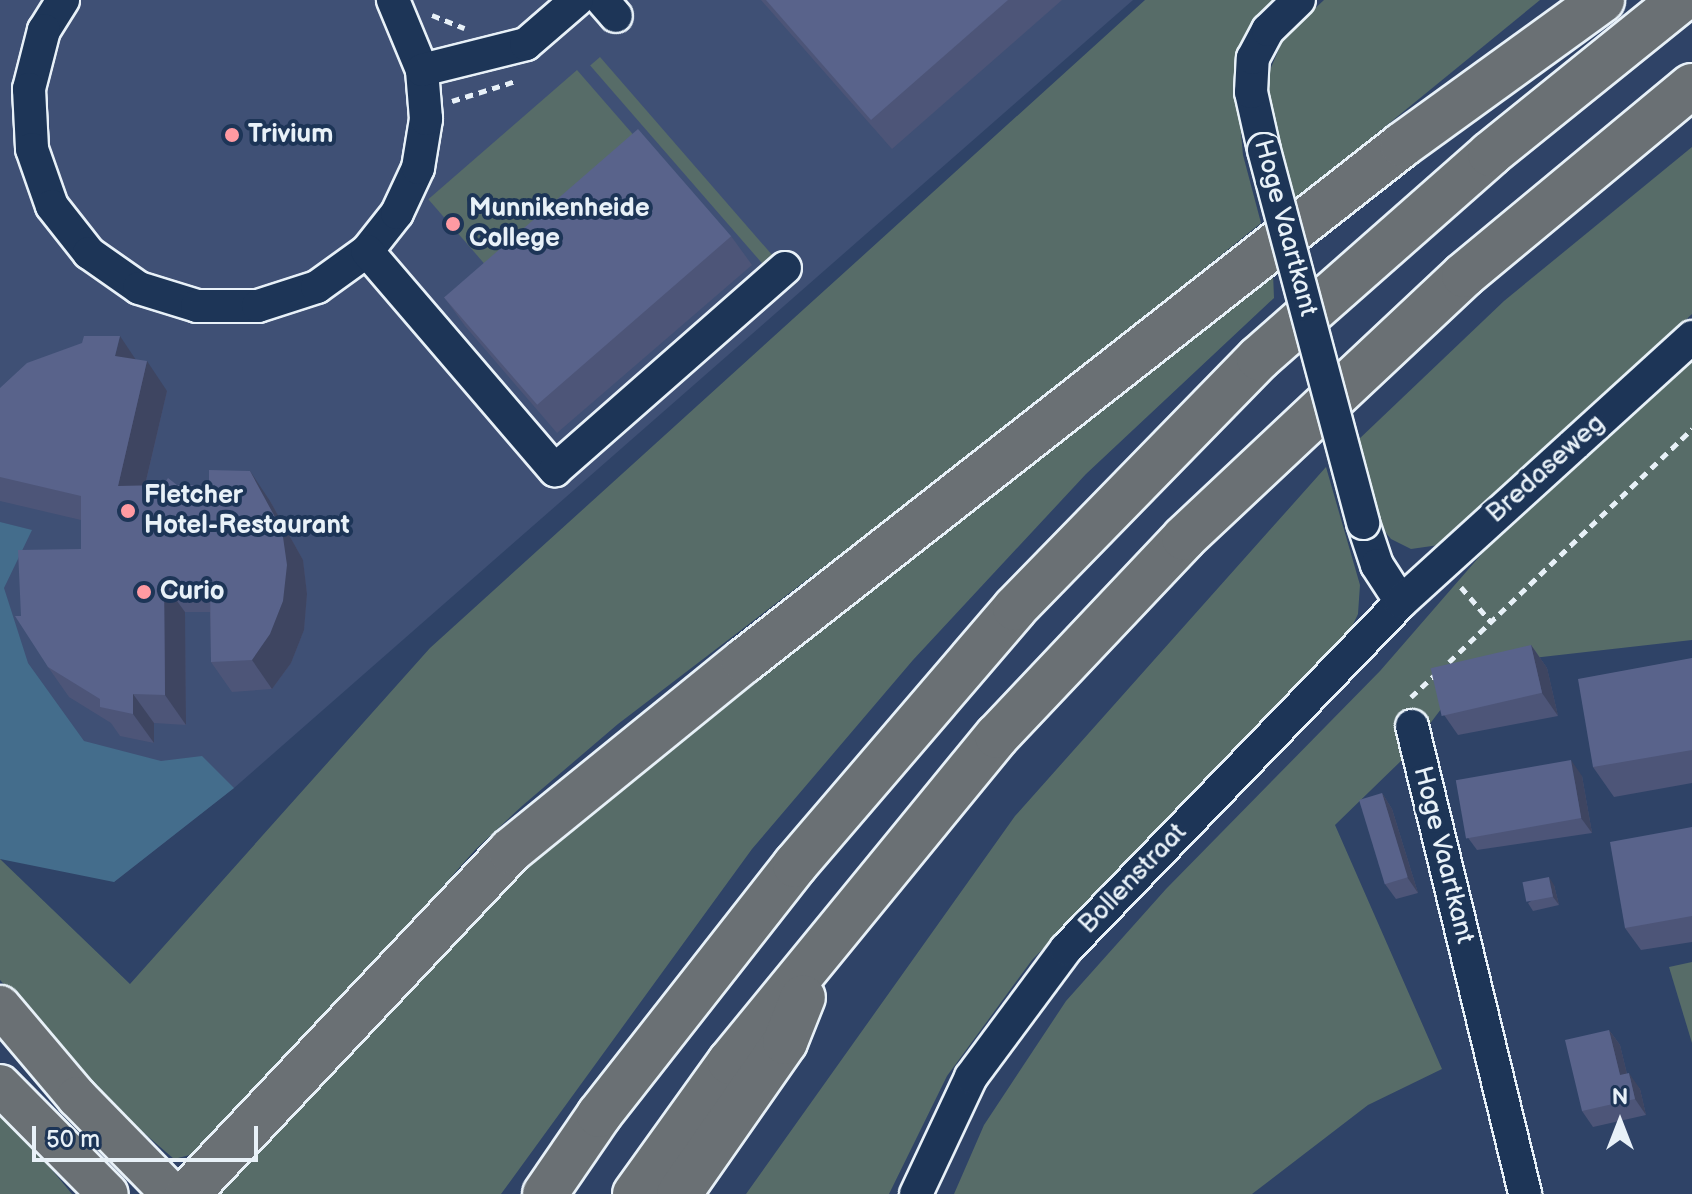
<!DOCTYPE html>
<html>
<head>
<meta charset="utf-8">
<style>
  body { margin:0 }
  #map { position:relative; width:1692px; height:1194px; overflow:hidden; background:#2f4367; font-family:"Balsamiq Sans",sans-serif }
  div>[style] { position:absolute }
  .built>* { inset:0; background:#3f5075 }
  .green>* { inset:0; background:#576c68; transform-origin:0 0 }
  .water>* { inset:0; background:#446d8c }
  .path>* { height:5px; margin-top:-2.5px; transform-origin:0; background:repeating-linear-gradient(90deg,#e8f1f8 0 8px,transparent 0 14px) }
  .roads { filter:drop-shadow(2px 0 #e8f1f8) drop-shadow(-2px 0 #e8f1f8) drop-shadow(0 2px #e8f1f8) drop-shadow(0 -2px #e8f1f8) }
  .minor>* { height:32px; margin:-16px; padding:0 16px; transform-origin:16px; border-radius:16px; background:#1d3557 }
  .major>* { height:40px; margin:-20px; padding:0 20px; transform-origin:20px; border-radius:20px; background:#6a7074 }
  .highway>* { height:44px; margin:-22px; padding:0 22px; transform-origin:22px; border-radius:22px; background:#6a7074 }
  .bridges { filter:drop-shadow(2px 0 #e8f1f8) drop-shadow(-2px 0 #e8f1f8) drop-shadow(0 2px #e8f1f8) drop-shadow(0 -2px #e8f1f8) }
  .minor-bridge>* { height:32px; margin:-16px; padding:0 16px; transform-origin:16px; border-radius:16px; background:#1d3557 }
  .wall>* { inset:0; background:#4d5578 }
  .shaded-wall>* { inset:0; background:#3e4561 }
  .building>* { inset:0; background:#59638b; transform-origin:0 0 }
  .dots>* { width:22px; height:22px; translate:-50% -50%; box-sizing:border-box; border:4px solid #1d3557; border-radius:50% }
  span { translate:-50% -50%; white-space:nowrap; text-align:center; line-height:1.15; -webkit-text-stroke:8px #1d3557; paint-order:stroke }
  .poi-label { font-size:26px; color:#e8f1f8; font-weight:700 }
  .left { translate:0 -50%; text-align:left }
  .street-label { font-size:26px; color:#e8f1f8 }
  .north { position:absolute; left:1580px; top:1082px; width:80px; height:80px; -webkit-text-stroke:6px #1d3557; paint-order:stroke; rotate:0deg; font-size:22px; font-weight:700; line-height:32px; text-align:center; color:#e8f1f8 }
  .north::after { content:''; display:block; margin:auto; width:28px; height:36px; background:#e8f1f8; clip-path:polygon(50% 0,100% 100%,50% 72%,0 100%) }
  .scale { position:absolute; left:32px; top:1126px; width:226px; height:36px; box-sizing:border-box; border:4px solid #e8f1f8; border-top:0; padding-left:10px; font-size:24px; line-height:28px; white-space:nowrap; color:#e8f1f8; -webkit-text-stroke:6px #1d3557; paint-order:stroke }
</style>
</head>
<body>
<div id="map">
  <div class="built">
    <i style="clip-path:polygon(0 0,1133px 0,234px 788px,114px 882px,0 719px)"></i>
  </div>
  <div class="green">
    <i style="clip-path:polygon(1145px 0,1281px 0,1238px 63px,1236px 77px,1243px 155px,1261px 223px,1007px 427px,618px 724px,522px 806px,475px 850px,210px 1150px,174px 1159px,114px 1107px,0 980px,0 859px,130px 984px,430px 648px)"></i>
    <i style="clip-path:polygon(1324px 0,1540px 0,1294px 201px,1270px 112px,1267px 77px,1284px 37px)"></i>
    <i style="left:600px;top:57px;width:265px;height:13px;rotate:49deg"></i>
    <i style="left:577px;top:70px;width:113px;height:197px;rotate:49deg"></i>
    <i style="clip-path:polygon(1692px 147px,1692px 314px,1446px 544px,1411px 549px,1391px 539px,1380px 526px,1357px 441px,1504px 301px)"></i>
    <i style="clip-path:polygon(1273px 273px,1274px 298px,1086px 474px,913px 660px,752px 849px,501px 1194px,209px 1194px,528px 852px)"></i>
    <i style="clip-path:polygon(1692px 359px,1692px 640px,1516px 660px,1463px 680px,1404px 758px,1335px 825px,1442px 1069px,1368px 1105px,1252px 1194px,954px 1194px,984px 1125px,1066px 1001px,1166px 889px,1380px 671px,1506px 526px)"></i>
    <i style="clip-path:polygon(1326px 467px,1360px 585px,1358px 614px,1346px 639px,1032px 960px,947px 1076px,889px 1194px,746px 1194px,1015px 816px)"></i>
    <i style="clip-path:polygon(1692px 962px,1692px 1043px,1669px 967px)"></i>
    <i style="clip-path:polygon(0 1110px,9px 1118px,72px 1194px,0 1194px)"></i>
  </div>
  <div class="water">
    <i style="clip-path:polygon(0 522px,32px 530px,4px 588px,28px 663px,84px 741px,161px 761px,202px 756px,234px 788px,114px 882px,0 859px)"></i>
  </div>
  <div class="path">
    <i style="left:432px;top:15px;width:35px;rotate:22deg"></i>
    <i style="left:452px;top:101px;width:67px;rotate:-17.4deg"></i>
    <i style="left:1461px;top:587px;width:46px;rotate:49.4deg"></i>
    <i style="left:1449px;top:662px;width:337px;rotate:-43.8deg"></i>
    <i style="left:1411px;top:697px;width:34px;rotate:-43deg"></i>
  </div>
  <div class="roads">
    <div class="minor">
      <i style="left:63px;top:0;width:36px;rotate:122deg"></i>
      <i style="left:44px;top:30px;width:61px;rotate:104.3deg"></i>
      <i style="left:29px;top:89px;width:60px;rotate:87.1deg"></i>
      <i style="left:32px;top:149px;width:60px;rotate:70.7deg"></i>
      <i style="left:52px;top:206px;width:60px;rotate:51.8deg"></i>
      <i style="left:89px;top:253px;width:61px;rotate:35deg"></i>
      <i style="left:139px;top:288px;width:61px;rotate:17.2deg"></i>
      <i style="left:197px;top:306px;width:61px"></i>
      <i style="left:258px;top:306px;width:62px;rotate:-17.9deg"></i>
      <i style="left:317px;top:287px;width:62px;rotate:-35.8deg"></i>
      <i style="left:367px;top:251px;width:48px;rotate:-51.7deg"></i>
      <i style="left:397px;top:213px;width:50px;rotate:-65deg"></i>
      <i style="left:418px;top:168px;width:50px;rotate:-80.7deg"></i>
      <i style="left:426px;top:119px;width:49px;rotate:-94.7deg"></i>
      <i style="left:422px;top:70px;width:76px;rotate:-112.5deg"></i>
      <i style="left:602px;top:0;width:21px;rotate:49deg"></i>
      <i style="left:422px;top:70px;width:107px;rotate:-14deg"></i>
      <i style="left:526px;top:44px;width:67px;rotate:-40.8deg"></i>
      <i style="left:1264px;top:150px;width:59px;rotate:-102.6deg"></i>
      <i style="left:1251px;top:92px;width:34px;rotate:-87deg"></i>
      <i style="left:1253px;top:58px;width:32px;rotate:-62deg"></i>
      <i style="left:1268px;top:30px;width:43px;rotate:-44.1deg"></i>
      <i style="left:367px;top:251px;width:289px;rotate:49.4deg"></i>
      <i style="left:555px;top:470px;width:306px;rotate:-41.3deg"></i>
      <i style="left:1363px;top:523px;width:44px;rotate:71.6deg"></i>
      <i style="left:1377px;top:565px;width:44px;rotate:57deg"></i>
      <i style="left:1412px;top:726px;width:481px;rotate:76.4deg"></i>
      <i style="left:916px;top:1194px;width:129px;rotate:-64.8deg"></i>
      <i style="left:971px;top:1077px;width:159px;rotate:-53.4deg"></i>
      <i style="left:1066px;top:949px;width:482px;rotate:-46deg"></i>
      <i style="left:1401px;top:602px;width:394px;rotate:-42.3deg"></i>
    </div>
    <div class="major">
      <i style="left:0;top:1006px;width:119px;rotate:49.8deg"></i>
      <i style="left:77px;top:1097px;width:136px;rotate:45.6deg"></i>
      <i style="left:0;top:1085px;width:153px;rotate:45.3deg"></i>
    </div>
    <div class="highway">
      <i style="left:187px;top:1194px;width:471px;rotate:-46.7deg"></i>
      <i style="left:510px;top:851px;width:301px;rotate:-39.1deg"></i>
      <i style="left:744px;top:661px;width:836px;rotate:-38.1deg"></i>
      <i style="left:1402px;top:145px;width:247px;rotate:-35.9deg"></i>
      <i style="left:545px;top:1194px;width:96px;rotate:-55.6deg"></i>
      <i style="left:599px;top:1115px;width:318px;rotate:-51.9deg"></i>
      <i style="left:795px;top:865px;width:338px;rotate:-49.4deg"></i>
      <i style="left:1015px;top:608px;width:349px;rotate:-45.7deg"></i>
      <i style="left:1259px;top:358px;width:308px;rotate:-41.4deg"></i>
      <i style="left:1490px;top:154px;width:245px;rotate:-38.9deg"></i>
      <i style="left:635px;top:1194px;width:163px;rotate:-54.3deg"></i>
      <i style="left:730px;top:1062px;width:421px;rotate:-50.7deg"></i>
      <i style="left:997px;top:736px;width:272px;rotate:-46.6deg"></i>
      <i style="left:1184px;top:538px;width:384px;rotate:-43.2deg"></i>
      <i style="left:1464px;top:275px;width:296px;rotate:-39.7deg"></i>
      <i style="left:679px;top:1194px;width:185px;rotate:-55.1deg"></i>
      <i style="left:785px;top:1042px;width:48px;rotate:-68.2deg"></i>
    </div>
  </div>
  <div class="bridges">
    <div class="minor-bridge">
      <i style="left:1264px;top:150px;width:386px;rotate:75.1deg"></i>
    </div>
  </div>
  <div class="wall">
    <i style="clip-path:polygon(761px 0,1062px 0,892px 149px)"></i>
    <i style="clip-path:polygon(731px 236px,752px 265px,557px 433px,465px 326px,444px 297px)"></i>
    <i style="clip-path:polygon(136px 360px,167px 391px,145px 486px,177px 485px,270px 501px,303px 560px,307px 594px,304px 630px,291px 663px,272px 689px,232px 692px,211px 662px,210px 612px,185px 612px,186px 725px,154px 723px,154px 743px,120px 736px,111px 723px,69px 697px,48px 667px,21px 616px,81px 549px,81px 520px,0 501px,0 388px)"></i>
    <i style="clip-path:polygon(1531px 645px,1547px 668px,1558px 716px,1458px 735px,1442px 712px)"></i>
    <i style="clip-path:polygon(1692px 658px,1692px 783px,1614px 797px,1593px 767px)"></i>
    <i style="clip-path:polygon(1582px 776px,1592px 833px,1477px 850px,1466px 835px)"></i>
    <i style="clip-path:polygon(1382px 793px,1392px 809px,1418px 893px,1396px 899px,1385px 884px)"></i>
    <i style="clip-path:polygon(1692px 827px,1692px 942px,1641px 950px,1625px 928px)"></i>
    <i style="clip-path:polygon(1554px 885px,1559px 905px,1533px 911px,1528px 903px)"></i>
    <i style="clip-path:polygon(1609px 1030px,1620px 1045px,1627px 1074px,1640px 1089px,1646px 1115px,1593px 1127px,1582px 1111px)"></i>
  </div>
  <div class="shaded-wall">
    <i style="clip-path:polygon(120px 336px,140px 366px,115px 356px)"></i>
    <i style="clip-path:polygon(147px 361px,167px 391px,138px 515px,118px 486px)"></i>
    <i style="clip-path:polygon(250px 471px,270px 501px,303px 560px,307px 594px,304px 630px,291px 663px,272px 689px,252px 660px)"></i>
    <i style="clip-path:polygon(164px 583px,185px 612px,186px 725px,165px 695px)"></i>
    <i style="clip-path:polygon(1531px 645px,1547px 668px,1558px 716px,1542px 693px)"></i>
    <i style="clip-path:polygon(133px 694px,154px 723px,154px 743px,133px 714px)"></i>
    <i style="clip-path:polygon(1571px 760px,1582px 776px,1592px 833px,1581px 818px)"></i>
    <i style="clip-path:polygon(1382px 793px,1392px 809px,1418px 893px,1407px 877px)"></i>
    <i style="clip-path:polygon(1549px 877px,1554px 885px,1559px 905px,1553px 897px)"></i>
    <i style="clip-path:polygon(1609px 1030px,1620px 1045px,1631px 1091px,1620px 1075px)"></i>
    <i style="clip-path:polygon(1629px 1073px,1640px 1089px,1646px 1115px,1635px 1099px)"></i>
  </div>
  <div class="building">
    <i style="clip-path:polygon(766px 0,1008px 0,871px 120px)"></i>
    <i style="left:638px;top:129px;width:142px;height:257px;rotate:49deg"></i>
    <i style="clip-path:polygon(84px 336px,120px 336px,115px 356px,147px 361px,118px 486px,163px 485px,168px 478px,177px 485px,209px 485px,209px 470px,250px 471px,282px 530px,287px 565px,283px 601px,270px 634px,252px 660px,211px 662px,210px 583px,164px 583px,165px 695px,133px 694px,133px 714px,100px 707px,100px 699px,48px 667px,15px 616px,21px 616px,18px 550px,81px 549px,81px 496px,0 477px,0 388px,27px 363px,82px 343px)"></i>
    <i style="left:1531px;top:645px;width:49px;height:103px;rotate:77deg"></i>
    <i style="clip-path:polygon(1692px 658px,1692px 750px,1593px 767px,1578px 679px)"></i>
    <i style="left:1571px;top:760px;width:59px;height:117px;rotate:80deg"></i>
    <i style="left:1382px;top:793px;width:88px;height:24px;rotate:73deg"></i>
    <i style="clip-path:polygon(1692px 827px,1692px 916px,1625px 928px,1610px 842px)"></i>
    <i style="left:1549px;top:877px;width:20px;height:27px;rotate:79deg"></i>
    <i style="clip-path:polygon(1609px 1030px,1620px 1075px,1629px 1073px,1635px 1099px,1582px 1111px,1565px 1040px)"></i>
  </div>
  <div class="dots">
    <i style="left:232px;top:135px;background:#ff9aa2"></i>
    <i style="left:453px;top:224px;background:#ff9aa2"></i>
    <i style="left:128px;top:511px;background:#ff9aa2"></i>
    <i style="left:144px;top:592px;background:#ff9aa2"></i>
  </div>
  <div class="poi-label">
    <span class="left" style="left:248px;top:135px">Trivium</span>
    <span class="left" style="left:469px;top:224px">Munnikenheide<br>College</span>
    <span class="left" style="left:144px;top:511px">Fletcher<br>Hotel-Restaurant</span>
    <span class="left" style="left:160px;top:592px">Curio</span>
  </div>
  <div class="street-label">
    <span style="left:1285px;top:228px;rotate:75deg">Hoge Vaartkant</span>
    <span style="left:1546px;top:469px;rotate:-42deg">Bredaseweg</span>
    <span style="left:1443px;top:855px;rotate:76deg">Hoge Vaartkant</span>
    <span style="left:1133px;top:879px;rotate:-46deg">Bollenstraat</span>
  </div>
  <div class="north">N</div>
  <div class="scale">50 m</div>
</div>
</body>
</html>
